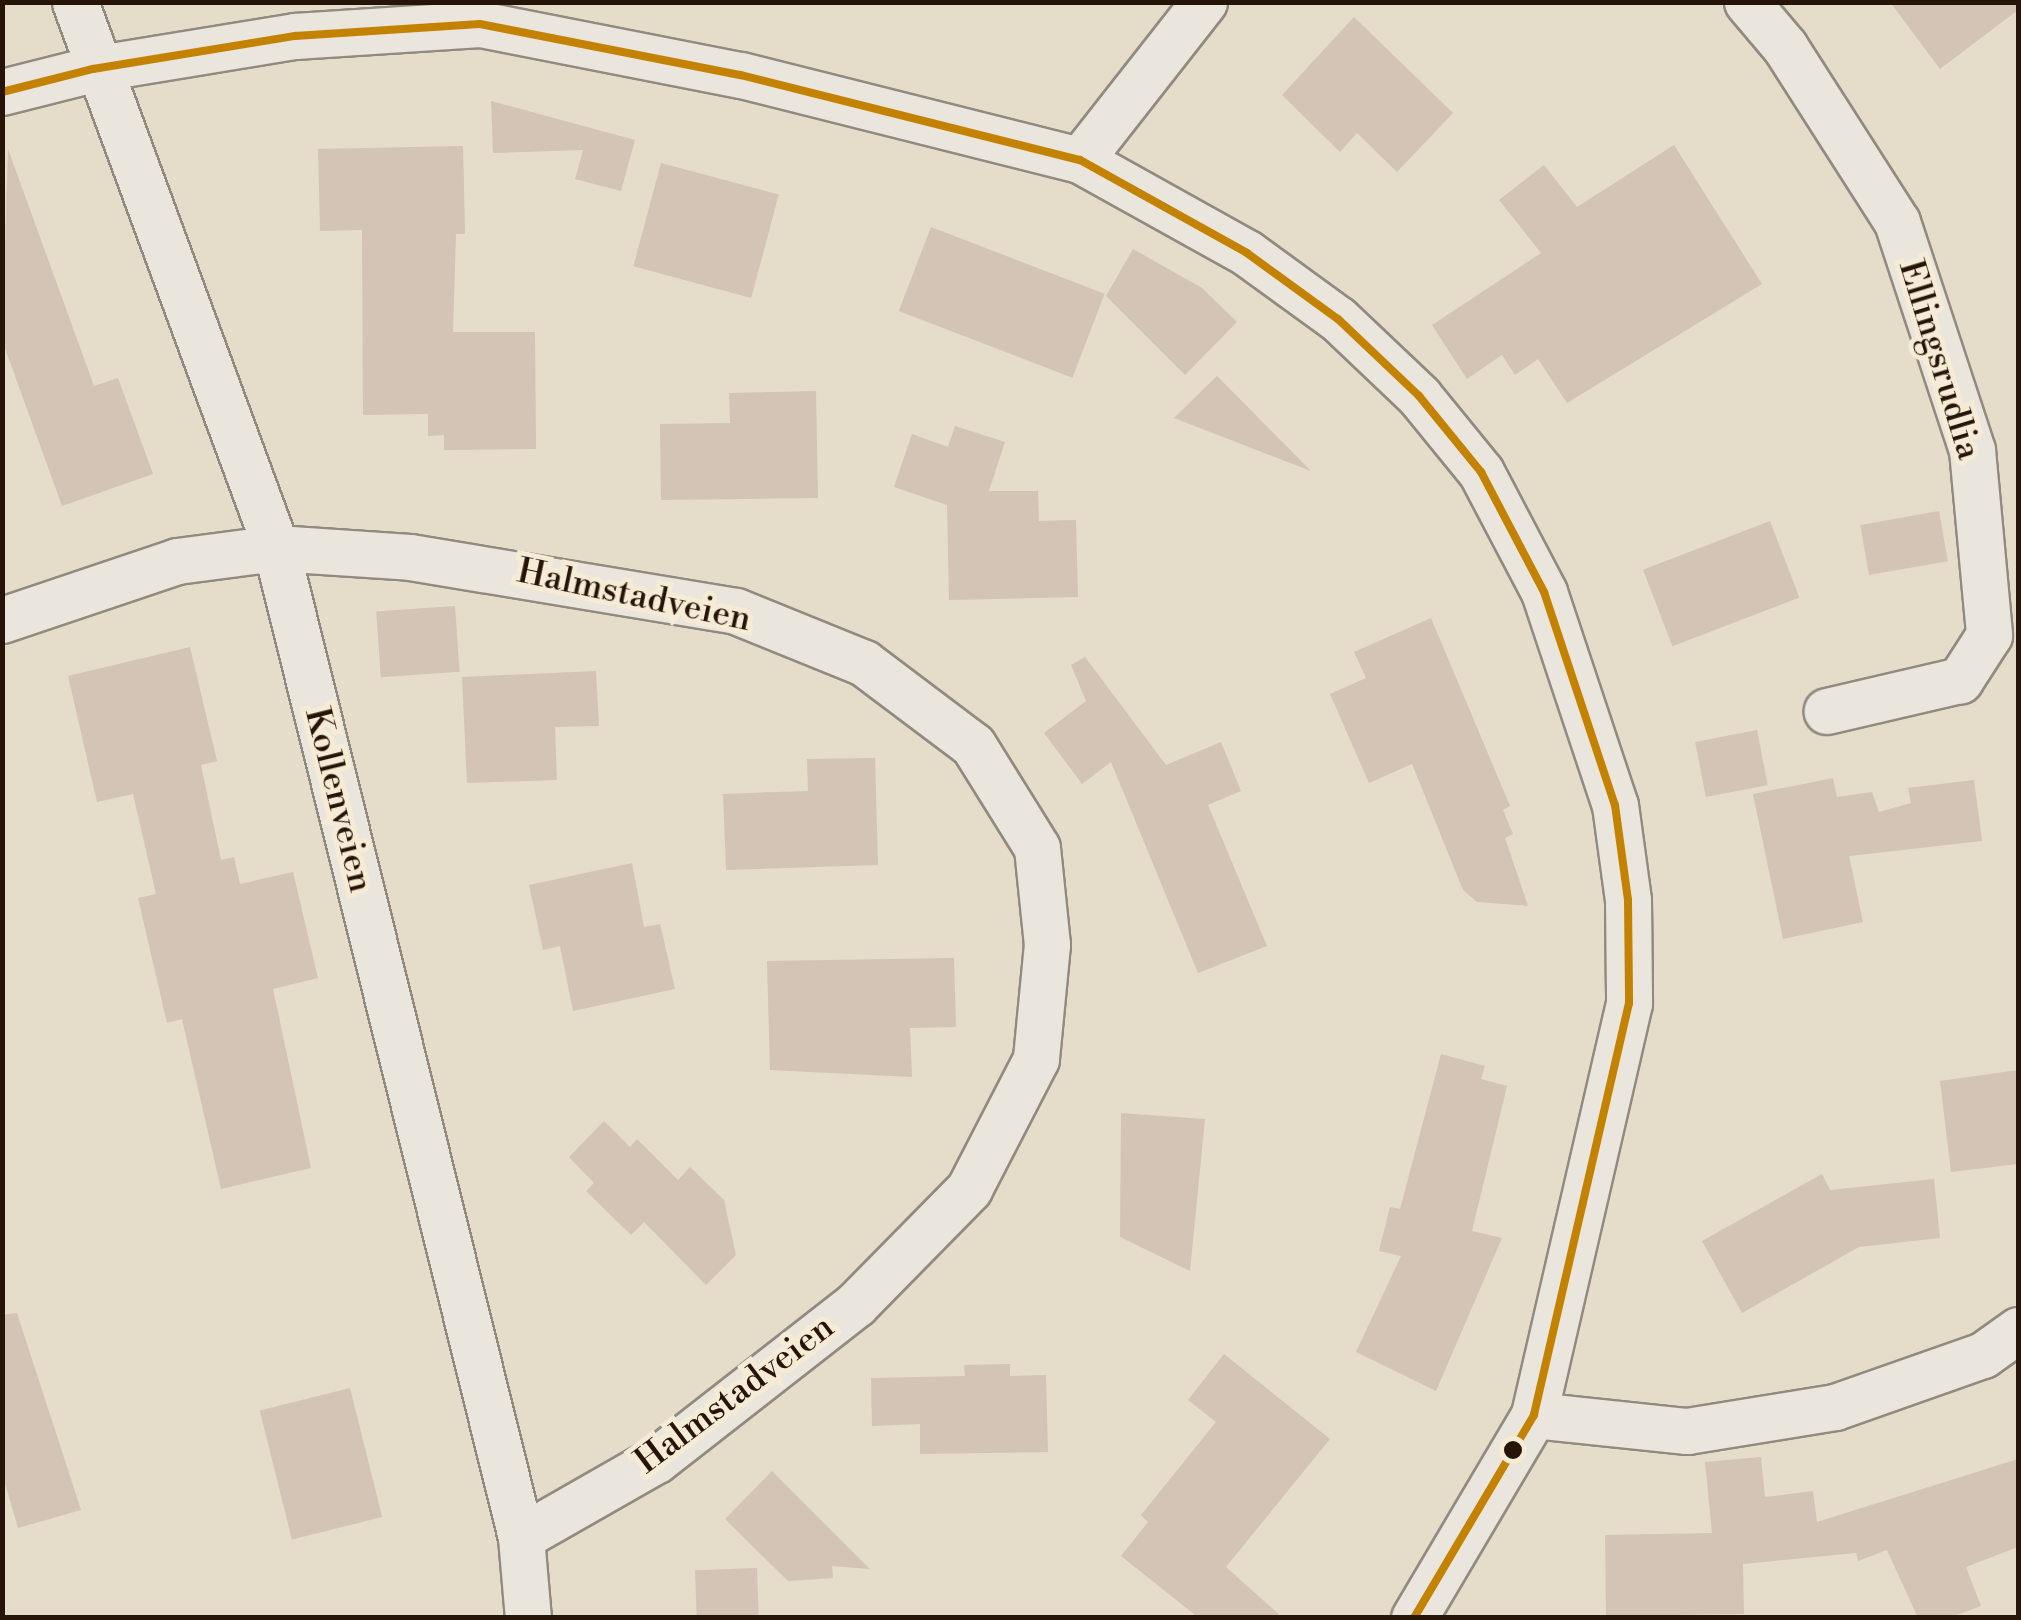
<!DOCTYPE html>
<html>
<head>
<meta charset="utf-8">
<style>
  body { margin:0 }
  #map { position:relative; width:2021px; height:1620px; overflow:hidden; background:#e5dcca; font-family:"Libre Bodoni",serif }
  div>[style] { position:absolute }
  .building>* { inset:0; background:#d3c4b6; transform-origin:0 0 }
  .roads { filter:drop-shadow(2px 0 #928a7f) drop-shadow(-2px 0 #928a7f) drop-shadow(0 2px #928a7f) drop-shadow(0 -2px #928a7f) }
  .street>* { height:45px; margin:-22.5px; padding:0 22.5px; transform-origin:22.5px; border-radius:22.5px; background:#eae5dd }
  .bus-1>* { height:8px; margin:-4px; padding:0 4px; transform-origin:4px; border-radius:4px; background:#c38202 }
  .dots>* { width:28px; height:28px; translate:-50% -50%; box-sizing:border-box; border:5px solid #f6ebd5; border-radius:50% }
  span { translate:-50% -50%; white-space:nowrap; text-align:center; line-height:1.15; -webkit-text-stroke:10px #f6ebd5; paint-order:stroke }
  .street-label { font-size:35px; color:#261409 }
  .frame { position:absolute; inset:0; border:5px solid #261409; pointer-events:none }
</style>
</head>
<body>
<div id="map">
  <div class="building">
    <i style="clip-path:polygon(1890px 2px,2018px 2px,2018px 10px,1940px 69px)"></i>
    <i style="clip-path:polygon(1354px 17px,1453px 113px,1397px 172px,1357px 133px,1340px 152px,1282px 95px)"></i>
    <i style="clip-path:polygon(491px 101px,635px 140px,621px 191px,575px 179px,583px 150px,493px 153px)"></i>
    <i style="clip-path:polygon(1674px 145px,1762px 284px,1567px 403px,1538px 359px,1515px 375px,1502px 355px,1467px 379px,1432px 325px,1541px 253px,1499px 200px,1544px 165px,1577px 207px)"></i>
    <i style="clip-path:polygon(463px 146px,465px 234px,456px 234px,453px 332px,535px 332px,536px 449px,444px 450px,444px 435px,428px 436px,428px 414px,363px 415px,362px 230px,320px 231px,318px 149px)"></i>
    <i style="clip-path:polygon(8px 149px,94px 386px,118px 378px,153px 474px,62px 506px,2px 340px)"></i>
    <i style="left:661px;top:163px;width:122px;height:107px;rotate:15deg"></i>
    <i style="left:931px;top:227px;width:186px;height:90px;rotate:21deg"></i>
    <i style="clip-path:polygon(1133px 249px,1202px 288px,1237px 322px,1185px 375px,1106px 296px)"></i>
    <i style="clip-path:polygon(1217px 376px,1311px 471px,1174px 418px)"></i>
    <i style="clip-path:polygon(816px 391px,818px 498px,661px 500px,660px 424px,730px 423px,729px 393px)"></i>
    <i style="clip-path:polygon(955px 426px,1005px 442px,989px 491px,1038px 491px,1039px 521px,1076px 520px,1078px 597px,949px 600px,947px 505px,894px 487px,912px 434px,948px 447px)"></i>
    <i style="left:1939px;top:511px;width:51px;height:80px;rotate:80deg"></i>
    <i style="left:1770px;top:521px;width:82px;height:136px;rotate:69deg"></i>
    <i style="left:455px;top:606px;width:66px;height:79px;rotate:86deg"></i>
    <i style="clip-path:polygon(1431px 618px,1510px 806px,1503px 810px,1513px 834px,1505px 838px,1528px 906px,1477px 902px,1463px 890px,1412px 764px,1369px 783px,1330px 694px,1366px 678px,1354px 652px)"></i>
    <i style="clip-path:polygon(190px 647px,217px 761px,201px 765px,221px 860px,234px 857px,240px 884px,293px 872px,318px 978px,273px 989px,311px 1168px,221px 1189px,182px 1019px,167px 1023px,138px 898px,156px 894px,133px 794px,97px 802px,68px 676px)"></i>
    <i style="clip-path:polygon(1085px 657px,1166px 765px,1221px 742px,1241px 791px,1208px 805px,1267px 946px,1198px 973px,1111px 762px,1082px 784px,1044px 733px,1086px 701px,1071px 665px)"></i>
    <i style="clip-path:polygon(596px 671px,599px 726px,555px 727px,557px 780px,467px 783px,462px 677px)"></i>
    <i style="left:1757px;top:730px;width:56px;height:63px;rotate:79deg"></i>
    <i style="clip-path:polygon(875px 758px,878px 865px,726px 870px,723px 794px,808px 791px,807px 759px)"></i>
    <i style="clip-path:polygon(1833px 778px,1837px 797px,1872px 792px,1879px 812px,1911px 803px,1908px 788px,1974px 780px,1982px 841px,1849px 856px,1863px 922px,1783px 939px,1753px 794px)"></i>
    <i style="clip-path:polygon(632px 863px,644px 927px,660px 924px,675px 989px,573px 1011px,560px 946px,543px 950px,529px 885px)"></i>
    <i style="clip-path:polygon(954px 958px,956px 1027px,910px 1028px,912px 1077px,770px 1070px,767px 961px)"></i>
    <i style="clip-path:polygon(1441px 1054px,1485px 1066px,1481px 1079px,1507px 1086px,1472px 1231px,1502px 1238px,1436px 1391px,1356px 1352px,1401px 1256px,1379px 1251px,1390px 1207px,1400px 1209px)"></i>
    <i style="clip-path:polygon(2018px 1070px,2018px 1164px,1951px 1172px,1940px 1081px)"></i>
    <i style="clip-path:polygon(1121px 1113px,1205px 1119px,1190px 1271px,1120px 1237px)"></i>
    <i style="clip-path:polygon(604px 1121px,630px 1147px,637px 1139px,678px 1180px,690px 1167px,724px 1200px,736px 1255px,706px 1285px,644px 1222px,631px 1235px,586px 1191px,594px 1183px,569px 1157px)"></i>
    <i style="clip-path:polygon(1822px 1174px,1830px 1190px,1934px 1179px,1940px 1238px,1859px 1247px,1742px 1313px,1702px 1241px)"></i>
    <i style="clip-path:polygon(17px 1313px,81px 1510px,18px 1528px,2px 1473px,2px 1315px)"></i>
    <i style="clip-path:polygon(1224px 1354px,1330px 1439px,1226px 1567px,1283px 1618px,1199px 1618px,1121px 1556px,1148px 1522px,1141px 1515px,1216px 1422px,1188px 1400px)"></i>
    <i style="clip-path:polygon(1010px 1364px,1010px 1376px,1046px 1375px,1048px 1452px,920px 1454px,920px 1424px,872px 1426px,871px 1378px,965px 1376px,964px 1365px)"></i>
    <i style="left:350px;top:1388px;width:133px;height:93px;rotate:76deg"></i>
    <i style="clip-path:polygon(1761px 1457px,1765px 1497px,1813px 1491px,1817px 1522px,2018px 1459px,2018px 1547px,1966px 1567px,1981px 1606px,1949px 1618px,1918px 1618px,1887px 1550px,1858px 1561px,1856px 1553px,1743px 1564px,1744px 1614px,1606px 1616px,1605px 1535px,1712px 1533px,1705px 1462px)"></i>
    <i style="clip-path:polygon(772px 1471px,870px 1569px,832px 1566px,833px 1578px,788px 1581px,725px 1519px)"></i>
    <i style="left:757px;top:1568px;width:50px;height:62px;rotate:88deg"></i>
  </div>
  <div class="roads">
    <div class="street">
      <i style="left:75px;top:2px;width:582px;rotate:69.79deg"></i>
      <i style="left:276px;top:548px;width:1019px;rotate:76.09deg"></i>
      <i style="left:521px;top:1537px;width:81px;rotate:85.1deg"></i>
      <i style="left:1747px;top:2px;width:59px;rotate:49.8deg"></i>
      <i style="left:1785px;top:47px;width:208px;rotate:57.4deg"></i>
      <i style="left:1897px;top:222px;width:240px;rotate:71.8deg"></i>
      <i style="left:1972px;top:450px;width:186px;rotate:84.7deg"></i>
      <i style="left:1989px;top:635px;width:54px;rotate:122.8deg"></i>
      <i style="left:1960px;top:680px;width:137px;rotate:166.9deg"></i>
      <i style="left:2px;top:92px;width:94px;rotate:-14.2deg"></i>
      <i style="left:93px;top:69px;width:205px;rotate:-9.3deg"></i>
      <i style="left:295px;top:36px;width:185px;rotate:-3.7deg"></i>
      <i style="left:480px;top:24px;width:266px;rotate:11.1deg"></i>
      <i style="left:741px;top:75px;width:349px;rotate:14.1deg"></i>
      <i style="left:1080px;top:160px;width:191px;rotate:29.1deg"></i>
      <i style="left:1247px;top:253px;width:112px;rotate:36deg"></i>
      <i style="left:1338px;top:319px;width:112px;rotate:43.5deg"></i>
      <i style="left:1419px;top:396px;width:98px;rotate:50.8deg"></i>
      <i style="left:1481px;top:472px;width:136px;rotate:62.3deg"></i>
      <i style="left:1544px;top:592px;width:225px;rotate:71.6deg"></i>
      <i style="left:1615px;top:805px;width:96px;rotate:82.2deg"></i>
      <i style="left:1628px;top:900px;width:103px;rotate:89.4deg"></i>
      <i style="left:1629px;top:1003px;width:423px;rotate:103deg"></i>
      <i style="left:1534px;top:1415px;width:236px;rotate:120.6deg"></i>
      <i style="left:1080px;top:160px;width:201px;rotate:-51.9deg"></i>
      <i style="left:2px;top:620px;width:185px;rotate:-18.6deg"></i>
      <i style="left:177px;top:561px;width:100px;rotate:-7.5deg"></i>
      <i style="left:276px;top:548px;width:134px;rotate:3.8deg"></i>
      <i style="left:410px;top:557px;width:330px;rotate:9.4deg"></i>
      <i style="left:736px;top:611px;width:138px;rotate:22.1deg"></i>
      <i style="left:864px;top:663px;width:136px;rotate:37deg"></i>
      <i style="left:973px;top:745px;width:121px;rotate:58.1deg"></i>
      <i style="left:1037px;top:848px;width:97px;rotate:84.1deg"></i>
      <i style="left:1047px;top:944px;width:116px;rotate:95.5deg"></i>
      <i style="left:1036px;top:1059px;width:146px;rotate:117.3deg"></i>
      <i style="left:969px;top:1189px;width:161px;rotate:134.5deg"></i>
      <i style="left:856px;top:1304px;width:254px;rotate:142deg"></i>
      <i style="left:656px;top:1460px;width:155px;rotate:150.3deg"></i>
      <i style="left:1534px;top:1415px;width:154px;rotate:6deg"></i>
      <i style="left:1687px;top:1431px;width:150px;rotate:-9.2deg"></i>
      <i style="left:1835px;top:1407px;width:157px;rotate:-19.4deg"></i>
      <i style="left:1983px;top:1355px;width:43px;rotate:-35.5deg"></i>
    </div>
  </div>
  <div class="bus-1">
    <i style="left:2px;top:92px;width:94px;rotate:-14.2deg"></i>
    <i style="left:93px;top:69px;width:205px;rotate:-9.3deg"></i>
    <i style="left:295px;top:36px;width:185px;rotate:-3.7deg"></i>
    <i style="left:480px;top:24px;width:266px;rotate:11.1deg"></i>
    <i style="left:741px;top:75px;width:349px;rotate:14.1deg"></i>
    <i style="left:1080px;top:160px;width:191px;rotate:29.1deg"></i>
    <i style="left:1247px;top:253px;width:112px;rotate:36deg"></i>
    <i style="left:1338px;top:319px;width:112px;rotate:43.5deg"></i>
    <i style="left:1419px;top:396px;width:98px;rotate:50.8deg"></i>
    <i style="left:1481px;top:472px;width:136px;rotate:62.3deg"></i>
    <i style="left:1544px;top:592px;width:225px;rotate:71.6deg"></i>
    <i style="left:1615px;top:805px;width:96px;rotate:82.2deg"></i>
    <i style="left:1628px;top:900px;width:103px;rotate:89.4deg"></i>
    <i style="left:1629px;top:1003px;width:423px;rotate:103deg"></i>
    <i style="left:1534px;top:1415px;width:236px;rotate:120.6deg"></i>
  </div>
  <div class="dots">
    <i style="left:1513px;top:1450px;background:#261409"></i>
  </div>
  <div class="street-label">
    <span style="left:1939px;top:360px;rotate:73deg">Ellingsrudlia</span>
    <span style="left:634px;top:596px;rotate:12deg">Halmstadveien</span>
    <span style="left:338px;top:800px;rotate:76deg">Kollenveien</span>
    <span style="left:735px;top:1395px;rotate:-37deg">Halmstadveien</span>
  </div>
  <div class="frame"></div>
</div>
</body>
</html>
